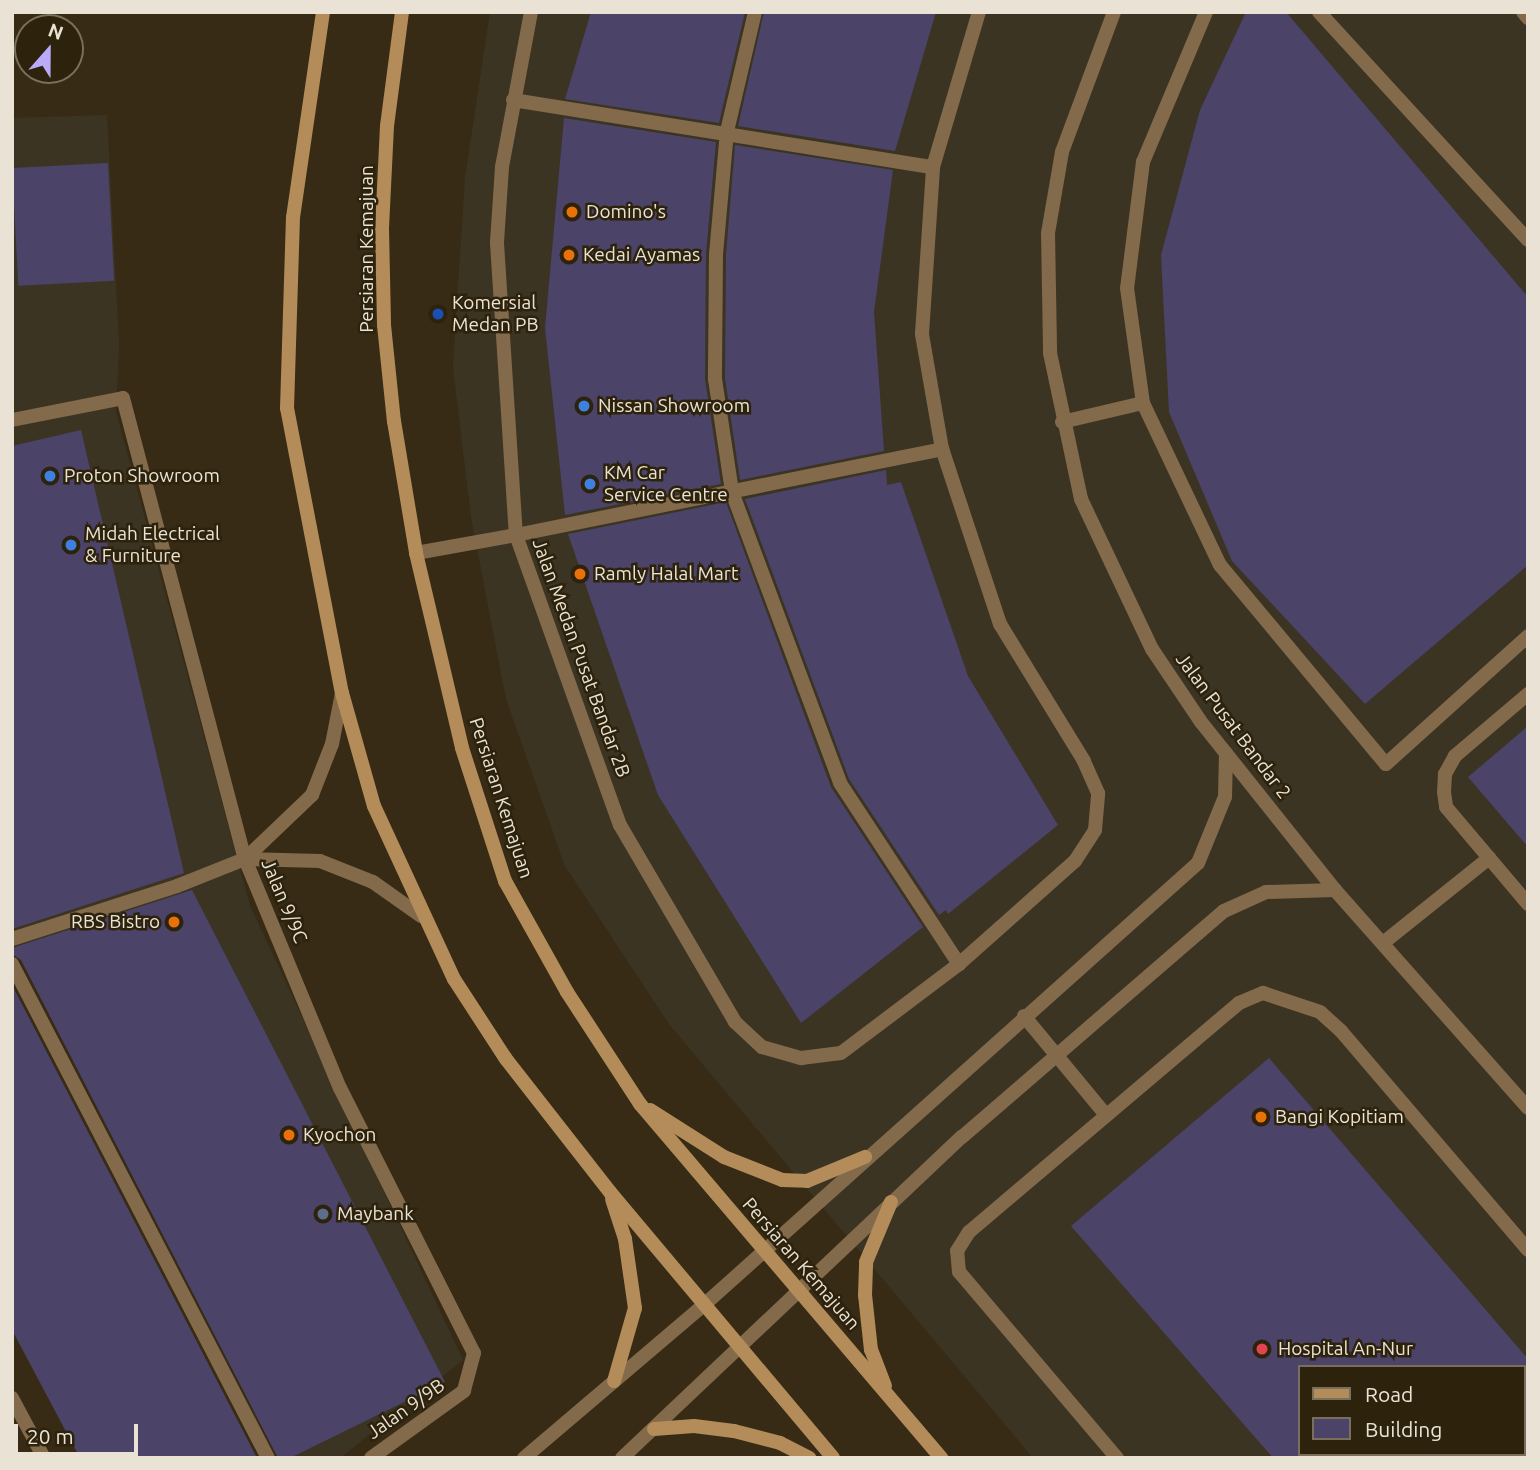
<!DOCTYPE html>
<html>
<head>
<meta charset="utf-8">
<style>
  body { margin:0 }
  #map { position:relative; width:1540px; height:1470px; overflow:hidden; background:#372b15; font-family:Ubuntu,sans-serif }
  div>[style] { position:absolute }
  .commercial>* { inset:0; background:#3c3423 }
  .building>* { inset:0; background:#4b4368; transform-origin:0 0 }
  .service>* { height:14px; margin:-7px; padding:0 7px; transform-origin:7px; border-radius:7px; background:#836a4b }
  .pedestrian>* { height:14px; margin:-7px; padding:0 7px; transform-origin:7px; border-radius:7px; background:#836a4b }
  .minor>* { height:14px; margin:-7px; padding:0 7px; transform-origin:7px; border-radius:7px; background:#836a4b }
  .tertiary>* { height:14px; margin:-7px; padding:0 7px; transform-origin:7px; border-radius:7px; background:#836a4b }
  .secondary>* { height:14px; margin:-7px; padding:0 7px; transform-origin:7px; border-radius:7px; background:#b38c5a }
  .dots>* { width:19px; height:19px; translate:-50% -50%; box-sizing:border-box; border:4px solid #2d220b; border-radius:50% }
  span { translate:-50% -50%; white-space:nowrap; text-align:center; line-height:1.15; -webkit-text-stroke:5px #2d220b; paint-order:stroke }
  .poi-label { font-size:19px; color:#eae3d5 }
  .left { translate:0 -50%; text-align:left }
  .right { translate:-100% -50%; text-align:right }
  .street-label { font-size:19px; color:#eae3d5 }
  .frame { position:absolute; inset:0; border:14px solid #eae3d5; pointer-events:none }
  .legend { position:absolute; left:1298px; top:1365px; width:228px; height:91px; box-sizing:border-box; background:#2d220b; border:2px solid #796f5c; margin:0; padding:9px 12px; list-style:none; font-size:21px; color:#eae3d5 }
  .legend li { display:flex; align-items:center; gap:14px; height:35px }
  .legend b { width:35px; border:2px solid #796f5c }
  .north { position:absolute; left:14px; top:14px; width:70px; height:70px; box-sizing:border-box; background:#2d220b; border:2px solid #796f5c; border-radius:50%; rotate:21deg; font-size:19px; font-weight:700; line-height:28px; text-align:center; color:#eae3d5 }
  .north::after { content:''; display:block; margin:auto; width:24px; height:32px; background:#b9abf7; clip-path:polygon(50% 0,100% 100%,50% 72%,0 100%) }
  .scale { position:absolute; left:14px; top:1424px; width:124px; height:32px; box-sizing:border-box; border:4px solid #eae3d5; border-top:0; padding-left:9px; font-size:21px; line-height:24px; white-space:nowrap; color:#eae3d5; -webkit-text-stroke:5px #2d220b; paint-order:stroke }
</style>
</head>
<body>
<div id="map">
  <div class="commercial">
    <i style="clip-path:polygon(evenodd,490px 12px,1528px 12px,1528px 1458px,1033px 1458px,669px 1024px,565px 866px,506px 699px,471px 517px,453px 367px,465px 178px,490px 12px,1300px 1367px,1524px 1367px,1524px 1454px,1300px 1454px,1300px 1367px)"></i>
    <i style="clip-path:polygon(107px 115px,119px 344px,116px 412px,250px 906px,463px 1360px,340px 1458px,279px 1458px,12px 942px,12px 118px)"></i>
  </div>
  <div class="building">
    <i style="clip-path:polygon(591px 12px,745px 12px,719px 123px,565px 99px)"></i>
    <i style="clip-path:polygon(764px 12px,936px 12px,895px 151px,738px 126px)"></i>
    <i style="clip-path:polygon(1246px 12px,1286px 12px,1528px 297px,1528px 565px,1365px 704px,1232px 561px,1169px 412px,1161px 255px,1200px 110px)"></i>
    <i style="clip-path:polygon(564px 118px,716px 142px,706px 254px,705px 379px,721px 484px,565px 515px,545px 328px)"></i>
    <i style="clip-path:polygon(735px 145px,893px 170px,874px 312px,884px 451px,740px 480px,725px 378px,726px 254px)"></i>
    <i style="left:108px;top:163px;width:118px;height:96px;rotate:87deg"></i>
    <i style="clip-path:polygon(81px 430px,184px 873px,12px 929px,12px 446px)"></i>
    <i style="clip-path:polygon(886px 470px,887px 485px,901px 482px,968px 676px,1058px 825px,948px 914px,946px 910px,939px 915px,849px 779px,745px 499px)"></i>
    <i style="clip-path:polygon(726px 502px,831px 787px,923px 927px,801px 1023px,658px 795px,568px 534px)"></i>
    <i style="clip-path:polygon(1528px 726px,1528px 847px,1468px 777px)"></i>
    <i style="clip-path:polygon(192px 890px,445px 1382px,290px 1458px,278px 1458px,21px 960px,12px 954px,12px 948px)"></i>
    <i style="clip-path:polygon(12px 985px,257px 1458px,80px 1458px,12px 1330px)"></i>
    <i style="clip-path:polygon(1269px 1058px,1528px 1359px,1528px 1367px,1300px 1367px,1300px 1458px,1273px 1458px,1071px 1226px)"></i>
  </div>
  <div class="service">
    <i style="left:755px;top:12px;width:122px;rotate:103.2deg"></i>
    <i style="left:727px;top:131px;width:123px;rotate:95.1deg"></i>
    <i style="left:716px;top:254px;width:125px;rotate:90.5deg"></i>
    <i style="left:715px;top:379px;width:114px;rotate:81.4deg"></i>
    <i style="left:732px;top:492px;width:310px;rotate:69.6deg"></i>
    <i style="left:840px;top:783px;width:217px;rotate:56.7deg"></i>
    <i style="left:1206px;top:12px;width:163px;rotate:112.8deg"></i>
    <i style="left:1143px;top:162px;width:127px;rotate:97.2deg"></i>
    <i style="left:1127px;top:288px;width:116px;rotate:82.1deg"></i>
    <i style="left:1143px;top:403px;width:179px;rotate:64.6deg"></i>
    <i style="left:1220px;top:565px;width:259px;rotate:50.2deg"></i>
    <i style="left:1386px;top:764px;width:191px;rotate:-42deg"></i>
    <i style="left:1319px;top:12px;width:309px;rotate:47.5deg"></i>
    <i style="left:513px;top:100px;width:425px;rotate:9.1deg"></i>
    <i style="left:12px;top:420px;width:113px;rotate:-11.2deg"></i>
    <i style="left:123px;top:398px;width:477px;rotate:75.2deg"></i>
    <i style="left:245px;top:859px;width:248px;rotate:67.5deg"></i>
    <i style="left:340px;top:1088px;width:297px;rotate:63.2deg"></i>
    <i style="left:474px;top:1353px;width:39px;rotate:105deg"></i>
    <i style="left:1062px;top:422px;width:83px;rotate:-13.2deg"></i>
    <i style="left:516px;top:535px;width:435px;rotate:-11.4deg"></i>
    <i style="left:1528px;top:694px;width:96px;rotate:139.7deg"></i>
    <i style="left:1455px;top:756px;width:21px;rotate:119deg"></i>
    <i style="left:1445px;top:774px;width:18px;rotate:93deg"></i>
    <i style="left:1444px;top:792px;width:15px;rotate:82deg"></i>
    <i style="left:1446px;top:807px;width:127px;rotate:49.8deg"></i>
    <i style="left:245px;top:859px;width:75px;rotate:1.5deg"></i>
    <i style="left:320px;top:861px;width:57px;rotate:21.6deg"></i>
    <i style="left:373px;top:882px;width:59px;rotate:35.3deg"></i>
    <i style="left:12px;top:939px;width:173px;rotate:-17.8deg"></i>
    <i style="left:177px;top:886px;width:73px;rotate:-21.7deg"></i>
    <i style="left:245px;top:859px;width:93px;rotate:-43.7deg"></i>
    <i style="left:312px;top:795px;width:55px;rotate:-68.6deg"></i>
    <i style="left:332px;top:744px;width:52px;rotate:-78.9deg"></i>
    <i style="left:1383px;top:943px;width:136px;rotate:-38.7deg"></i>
    <i style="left:12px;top:964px;width:556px;rotate:62.61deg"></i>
  </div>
  <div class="pedestrian">
    <i style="left:1523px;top:12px;width:8px;rotate:50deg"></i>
  </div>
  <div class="minor">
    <i style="left:531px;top:12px;width:158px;rotate:100.6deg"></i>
    <i style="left:502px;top:167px;width:76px;rotate:93.8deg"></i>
    <i style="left:497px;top:243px;width:293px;rotate:86.3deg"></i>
    <i style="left:516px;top:535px;width:308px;rotate:70.3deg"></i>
    <i style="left:620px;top:825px;width:228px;rotate:59.7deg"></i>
    <i style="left:735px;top:1022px;width:37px;rotate:43deg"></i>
    <i style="left:762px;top:1047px;width:41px;rotate:15.8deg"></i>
    <i style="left:801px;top:1058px;width:40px;rotate:-7.1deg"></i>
    <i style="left:841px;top:1053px;width:148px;rotate:-37deg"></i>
    <i style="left:959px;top:964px;width:155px;rotate:-41.6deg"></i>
    <i style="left:1075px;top:861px;width:37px;rotate:-57deg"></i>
    <i style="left:1095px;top:830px;width:37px;rotate:-85deg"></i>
    <i style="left:1098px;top:793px;width:35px;rotate:-114deg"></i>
    <i style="left:1084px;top:761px;width:161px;rotate:-121.5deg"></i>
    <i style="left:1000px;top:624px;width:184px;rotate:-108.3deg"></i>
    <i style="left:942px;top:449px;width:117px;rotate:-99.9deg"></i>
    <i style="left:922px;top:334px;width:167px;rotate:-86.2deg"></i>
    <i style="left:933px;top:167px;width:162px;rotate:-73.5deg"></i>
    <i style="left:416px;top:553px;width:102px;rotate:-10.2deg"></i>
    <i style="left:1024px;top:1016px;width:129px;rotate:50.4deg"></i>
    <i style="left:12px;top:1398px;width:68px;rotate:61.9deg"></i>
    <i style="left:371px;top:1458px;width:115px;rotate:-35.8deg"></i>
    <i style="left:1117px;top:1458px;width:244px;rotate:-130.3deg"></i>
    <i style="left:959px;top:1272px;width:21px;rotate:-95deg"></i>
    <i style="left:957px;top:1251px;width:22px;rotate:-58deg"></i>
    <i style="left:969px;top:1232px;width:354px;rotate:-40.3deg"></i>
    <i style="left:1239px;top:1003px;width:26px;rotate:-23deg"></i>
    <i style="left:1263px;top:993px;width:60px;rotate:18.4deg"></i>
    <i style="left:1320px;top:1012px;width:28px;rotate:42deg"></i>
    <i style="left:1341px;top:1031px;width:288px;rotate:49.5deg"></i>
  </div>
  <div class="tertiary">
    <i style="left:1114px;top:12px;width:149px;rotate:110.4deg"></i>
    <i style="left:1062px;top:152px;width:82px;rotate:99.8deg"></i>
    <i style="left:1048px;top:233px;width:120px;rotate:89deg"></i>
    <i style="left:1050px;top:353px;width:149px;rotate:78deg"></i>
    <i style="left:1081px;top:499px;width:166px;rotate:64.7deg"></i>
    <i style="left:1152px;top:649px;width:88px;rotate:56.1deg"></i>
    <i style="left:1201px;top:722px;width:215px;rotate:51.4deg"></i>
    <i style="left:1335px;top:890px;width:291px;rotate:48.5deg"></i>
    <i style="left:524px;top:1458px;width:238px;rotate:-40.4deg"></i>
    <i style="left:705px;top:1304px;width:661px;rotate:-41.81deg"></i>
    <i style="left:1198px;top:863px;width:71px;rotate:-67.8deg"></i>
    <i style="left:1225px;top:797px;width:44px;rotate:-88.7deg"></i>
    <i style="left:622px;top:1458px;width:468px;rotate:-43.4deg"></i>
    <i style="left:962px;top:1137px;width:346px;rotate:-40.8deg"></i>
    <i style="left:1224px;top:911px;width:46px;rotate:-24.3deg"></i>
    <i style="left:1266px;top:892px;width:69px;rotate:-1.7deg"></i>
  </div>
  <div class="secondary">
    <i style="left:323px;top:12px;width:207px;rotate:98.3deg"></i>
    <i style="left:293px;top:217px;width:191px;rotate:91.8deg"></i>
    <i style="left:287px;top:408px;width:290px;rotate:79.1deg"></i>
    <i style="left:342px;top:693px;width:117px;rotate:74.2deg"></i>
    <i style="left:374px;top:806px;width:191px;rotate:65.2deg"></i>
    <i style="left:454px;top:979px;width:95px;rotate:57deg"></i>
    <i style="left:506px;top:1059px;width:169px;rotate:52deg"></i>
    <i style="left:610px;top:1192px;width:347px;rotate:50deg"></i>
    <i style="left:402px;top:12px;width:115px;rotate:97.5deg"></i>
    <i style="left:387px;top:126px;width:102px;rotate:92.8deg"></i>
    <i style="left:382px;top:228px;width:97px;rotate:88.8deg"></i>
    <i style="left:384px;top:325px;width:97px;rotate:84.1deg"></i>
    <i style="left:394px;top:421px;width:134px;rotate:80.5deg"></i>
    <i style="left:416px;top:553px;width:200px;rotate:76.7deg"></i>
    <i style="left:462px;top:748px;width:140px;rotate:72.1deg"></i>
    <i style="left:505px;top:881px;width:127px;rotate:60.8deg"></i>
    <i style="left:567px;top:992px;width:134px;rotate:56.9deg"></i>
    <i style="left:640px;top:1104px;width:465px;rotate:49.6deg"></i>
    <i style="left:650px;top:1110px;width:88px;rotate:32.4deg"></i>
    <i style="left:724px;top:1157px;width:62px;rotate:21.6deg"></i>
    <i style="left:782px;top:1180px;width:25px;rotate:2deg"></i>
    <i style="left:807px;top:1181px;width:63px;rotate:-22.5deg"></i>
    <i style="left:612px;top:1199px;width:42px;rotate:72deg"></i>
    <i style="left:625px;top:1239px;width:70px;rotate:81.8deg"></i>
    <i style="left:635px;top:1308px;width:76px;rotate:106deg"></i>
    <i style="left:885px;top:1386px;width:39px;rotate:-111deg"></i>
    <i style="left:871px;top:1350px;width:55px;rotate:-96.2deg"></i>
    <i style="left:865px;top:1295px;width:33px;rotate:-88deg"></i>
    <i style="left:866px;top:1262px;width:65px;rotate:-67.4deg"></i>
    <i style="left:654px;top:1429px;width:40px;rotate:-4.3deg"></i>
    <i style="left:694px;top:1426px;width:40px;rotate:7.1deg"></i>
    <i style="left:734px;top:1431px;width:48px;rotate:14.6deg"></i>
    <i style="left:780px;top:1443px;width:33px;rotate:27deg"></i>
  </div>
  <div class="dots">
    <i style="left:572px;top:212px;background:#e8710a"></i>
    <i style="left:569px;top:255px;background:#e8710a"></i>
    <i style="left:438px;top:314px;background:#1a4fb4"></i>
    <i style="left:584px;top:406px;background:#3f7fe0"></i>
    <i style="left:50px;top:476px;background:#3f7fe0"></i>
    <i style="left:590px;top:484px;background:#3f7fe0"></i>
    <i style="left:71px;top:545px;background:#3f7fe0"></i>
    <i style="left:580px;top:574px;background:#e8710a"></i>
    <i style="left:174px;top:922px;background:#e8710a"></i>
    <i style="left:1261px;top:1117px;background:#e8710a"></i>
    <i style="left:289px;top:1135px;background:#e8710a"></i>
    <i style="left:323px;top:1214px;background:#5c6f8a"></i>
    <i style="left:1262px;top:1349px;background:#e0444e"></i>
  </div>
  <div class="poi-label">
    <span class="left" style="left:586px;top:212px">Domino's</span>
    <span class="left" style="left:583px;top:255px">Kedai Ayamas</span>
    <span class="left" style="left:452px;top:314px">Komersial<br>Medan PB</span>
    <span class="left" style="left:598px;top:406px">Nissan Showroom</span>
    <span class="left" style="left:604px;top:484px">KM Car<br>Service Centre</span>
    <span class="left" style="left:64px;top:476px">Proton Showroom</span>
    <span class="left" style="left:85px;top:545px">Midah Electrical<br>&amp; Furniture</span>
    <span class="left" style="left:594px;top:574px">Ramly Halal Mart</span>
    <span class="right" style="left:160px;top:922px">RBS Bistro</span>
    <span class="left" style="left:1275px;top:1117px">Bangi Kopitiam</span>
    <span class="left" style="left:303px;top:1135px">Kyochon</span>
    <span class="left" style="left:337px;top:1214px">Maybank</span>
    <span class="left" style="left:1278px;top:1349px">Hospital An-Nur</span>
  </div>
  <div class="street-label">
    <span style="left:367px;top:249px;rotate:-90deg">Persiaran Kemajuan</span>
    <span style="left:581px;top:658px;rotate:70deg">Jalan Medan Pusat Bandar 2B</span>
    <span style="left:1233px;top:726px;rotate:53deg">Jalan Pusat Bandar 2</span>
    <span style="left:501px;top:798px;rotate:72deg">Persiaran Kemajuan</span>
    <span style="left:284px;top:901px;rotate:67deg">Jalan 9/9C</span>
    <span style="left:801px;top:1264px;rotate:49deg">Persiaran Kemajuan</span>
    <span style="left:406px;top:1409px;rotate:-35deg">Jalan 9/9B</span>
  </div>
  <div class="frame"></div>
  <ul class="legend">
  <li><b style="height:9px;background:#b38c5a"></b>Road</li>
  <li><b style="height:19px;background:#4b4368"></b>Building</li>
  </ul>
  <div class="north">N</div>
  <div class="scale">20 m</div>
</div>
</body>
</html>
